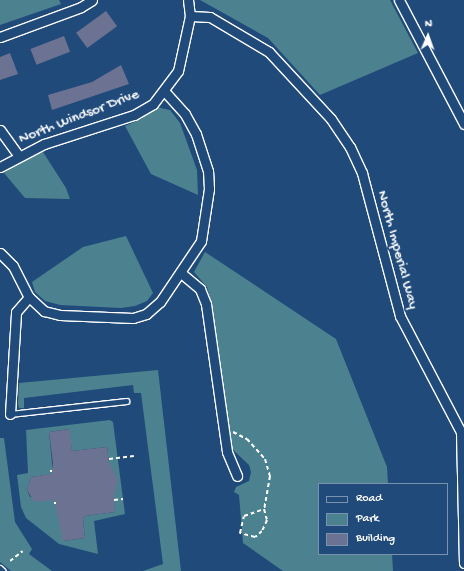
<!DOCTYPE html>
<html>
<head>
<meta charset="utf-8">
<style>
  body { margin:0 }
  #map { position:relative; width:464px; height:571px; overflow:hidden; background:#1f4a7a; font-family:"Gochi Hand",sans-serif }
  div>[style] { position:absolute }
  .green>* { inset:0; background:#4c828f }
  .building>* { inset:0; background:#6c7291; transform-origin:0 0 }
  .path>* { height:2px; margin-top:-1px; transform-origin:0; background:repeating-linear-gradient(90deg,#fff 0 4px,transparent 0 7px) }
  .roads { filter:drop-shadow(1px 0 #fff) drop-shadow(-1px 0 #fff) drop-shadow(0 1px #fff) drop-shadow(0 -1px #fff) }
  .service>* { height:4.5px; margin:-2.25px; padding:0 2.25px; transform-origin:2.25px; border-radius:2.25px; background:#1f4a7a }
  .minor>* { height:9px; margin:-4.5px; padding:0 4.5px; transform-origin:4.5px; border-radius:4.5px; background:#1f4a7a }
  span { translate:-50% -50%; white-space:nowrap; text-align:center; line-height:1.15; -webkit-text-stroke:4px #1f4a7a; paint-order:stroke }
  .street-label { font-size:15px; color:#fff }
  .legend { position:absolute; left:318px; top:483px; width:130px; height:72px; box-sizing:border-box; background:#1f4a7a; border:1px solid #7992af; margin:0; padding:5px 7px; list-style:none; font-size:12px; color:#fff }
  .legend li { display:flex; align-items:center; gap:8px; height:20px }
  .legend b { width:20px; border:1px solid #7992af }
  .north { position:absolute; left:408px; top:16px; width:40px; height:40px; -webkit-text-stroke:3px #1f4a7a; paint-order:stroke; rotate:2deg; font-size:11px; font-weight:700; line-height:16px; text-align:center; color:#fff }
  .north::after { content:''; display:block; margin:auto; width:14px; height:18px; background:#fff; clip-path:polygon(50% 0,100% 100%,50% 72%,0 100%) }
</style>
</head>
<body>
<div id="map">
  <div class="green">
    <i style="clip-path:polygon(0 0,59px 0,61px 4px,0 25px)"></i>
    <i style="clip-path:polygon(200px 0,390px 0,418px 53px,320px 95px,268px 38px)"></i>
    <i style="clip-path:polygon(156px 107px,170px 110px,180px 123px,197px 170px,198px 195px,151px 174px,125px 126px,141px 119px)"></i>
    <i style="clip-path:polygon(43px 152px,66px 188px,70px 199px,25px 198px,4px 173px,25px 159px)"></i>
    <i style="clip-path:polygon(126px 236px,153px 293px,147px 301px,135px 306px,121px 308px,60px 305px,45px 301px,35px 292px,32px 282px,83px 247px)"></i>
    <i style="clip-path:polygon(205px 252px,336px 339px,387px 467px,388px 484px,319px 484px,319px 554px,392px 554px,393px 571px,283px 571px,243px 543px,239px 495px,234px 492px,236px 487px,249px 481px,251px 472px,249px 465px,231px 448px,211px 302px,207px 287px,194px 272px)"></i>
    <i style="clip-path:polygon(158px 370px,181px 571px,143px 571px,163px 564px,141px 393px,134px 393px,133px 385px,24px 398px,24px 408px,19px 408px,18px 404px,19px 383px)"></i>
    <i style="clip-path:polygon(evenodd,110px 420px,113px 422px,125px 514px,94px 521px,98px 554px,59px 544px,26px 518px,21px 507px,17px 475px,28px 473px,26px 430px,110px 420px,69px 429px,72px 451px,107px 447px,115px 512px,85px 516px,83px 519px,85px 538px,64px 541px,56px 500px,30px 497px,27px 490px,31px 477px,53px 474px,49px 432px,69px 429px)"></i>
    <i style="clip-path:polygon(0 438px,4px 438px,15px 522px,32px 549px,29px 554px,52px 571px,11px 571px,0 562px)"></i>
  </div>
  <div class="building">
    <i style="left:106px;top:11px;width:19px;height:37px;rotate:54deg"></i>
    <i style="left:64px;top:36px;width:17px;height:36px;rotate:69deg"></i>
    <i style="clip-path:polygon(10px 53px,18px 74px,0 80px,0 57px)"></i>
    <i style="clip-path:polygon(121px 65px,129px 84px,52px 110px,48px 95px,92px 82px)"></i>
    <i style="clip-path:polygon(70px 429px,72px 451px,107px 447px,109px 463px,118px 479px,114px 495px,115px 512px,85px 516px,83px 519px,85px 538px,63px 541px,54px 500px,34px 502px,27px 490px,31px 477px,51px 474px,53px 464px,49px 432px)"></i>
  </div>
  <div class="path">
    <i style="left:233px;top:432px;width:16px;rotate:27deg"></i>
    <i style="left:247px;top:439px;width:27px;rotate:48deg"></i>
    <i style="left:265px;top:459px;width:18px;rotate:74deg"></i>
    <i style="left:270px;top:476px;width:34px;rotate:100deg"></i>
    <i style="left:264px;top:509px;width:11px;rotate:75deg"></i>
    <i style="left:267px;top:520px;width:12px;rotate:114deg"></i>
    <i style="left:262px;top:531px;width:9px;rotate:139deg"></i>
    <i style="left:255px;top:537px;width:16px;rotate:-165deg"></i>
    <i style="left:240px;top:533px;width:17px;rotate:-77deg"></i>
    <i style="left:244px;top:516px;width:21px;rotate:-19deg"></i>
    <i style="left:109px;top:459px;width:25px;rotate:-7deg"></i>
    <i style="left:50px;top:471px;width:2px"></i>
    <i style="left:114px;top:500px;width:9px;rotate:-6deg"></i>
    <i style="left:54px;top:503px;width:2px"></i>
    <i style="left:10px;top:561px;width:16px;rotate:-38deg"></i>
  </div>
  <div class="roads">
    <div class="service">
      <i style="left:10px;top:414px;width:117px;rotate:-6.4deg"></i>
      <i style="left:0;top:568px;width:4px;rotate:45deg"></i>
    </div>
    <div class="minor">
      <i style="left:399px;top:0;width:140px;rotate:62.3deg"></i>
      <i style="left:190px;top:16px;width:20px;rotate:3deg"></i>
      <i style="left:210px;top:17px;width:69px;rotate:30.7deg"></i>
      <i style="left:269px;top:52px;width:91px;rotate:47.2deg"></i>
      <i style="left:331px;top:119px;width:34px;rotate:56deg"></i>
      <i style="left:350px;top:147px;width:29px;rotate:65deg"></i>
      <i style="left:362px;top:173px;width:148px;rotate:75.1deg"></i>
      <i style="left:400px;top:316px;width:131px;rotate:62.3deg"></i>
      <i style="left:461px;top:432px;width:131px;rotate:88.7deg"></i>
      <i style="left:0;top:37px;width:86px;rotate:-20.3deg"></i>
      <i style="left:81px;top:7px;width:13px;rotate:-32deg"></i>
      <i style="left:0;top:130px;width:31px;rotate:54deg"></i>
      <i style="left:0;top:167px;width:50px;rotate:-27.6deg"></i>
      <i style="left:44px;top:144px;width:95px;rotate:-17.9deg"></i>
      <i style="left:134px;top:115px;width:22px;rotate:-30deg"></i>
      <i style="left:153px;top:104px;width:41px;rotate:-52.9deg"></i>
      <i style="left:178px;top:71px;width:56px;rotate:-77.7deg"></i>
      <i style="left:190px;top:16px;width:16px;rotate:-97deg"></i>
      <i style="left:0;top:253px;width:18px;rotate:45deg"></i>
      <i style="left:13px;top:266px;width:35px;rotate:63deg"></i>
      <i style="left:29px;top:297px;width:21px;rotate:43deg"></i>
      <i style="left:44px;top:311px;width:16px;rotate:14deg"></i>
      <i style="left:60px;top:315px;width:73px;rotate:2.4deg"></i>
      <i style="left:133px;top:318px;width:14px;rotate:-17deg"></i>
      <i style="left:146px;top:314px;width:18px;rotate:-41deg"></i>
      <i style="left:160px;top:302px;width:73px;rotate:-56.1deg"></i>
      <i style="left:201px;top:241px;width:53px;rotate:-81.3deg"></i>
      <i style="left:209px;top:189px;width:18px;rotate:-93deg"></i>
      <i style="left:208px;top:171px;width:39px;rotate:-108deg"></i>
      <i style="left:196px;top:134px;width:23px;rotate:-119deg"></i>
      <i style="left:185px;top:114px;width:31px;rotate:-132deg"></i>
      <i style="left:181px;top:273px;width:25px;rotate:40deg"></i>
      <i style="left:200px;top:289px;width:16px;rotate:68deg"></i>
      <i style="left:206px;top:304px;width:149px;rotate:81.9deg"></i>
      <i style="left:227px;top:452px;width:26px;rotate:67deg"></i>
      <i style="left:10px;top:414px;width:102px;rotate:-86.6deg"></i>
      <i style="left:16px;top:312px;width:20px;rotate:-49deg"></i>
    </div>
  </div>
  <div class="street-label">
    <span style="left:79px;top:117px;rotate:-21deg">North Windsor Drive</span>
    <span style="left:397px;top:250px;rotate:75deg">North Imperial Way</span>
  </div>
  <ul class="legend">
  <li><b style="height:5px;background:#1f4a7a"></b>Road</li>
  <li><b style="height:11px;background:#4c828f"></b>Park</li>
  <li><b style="height:11px;background:#6c7291"></b>Building</li>
  </ul>
  <div class="north">N</div>
</div>
</body>
</html>
